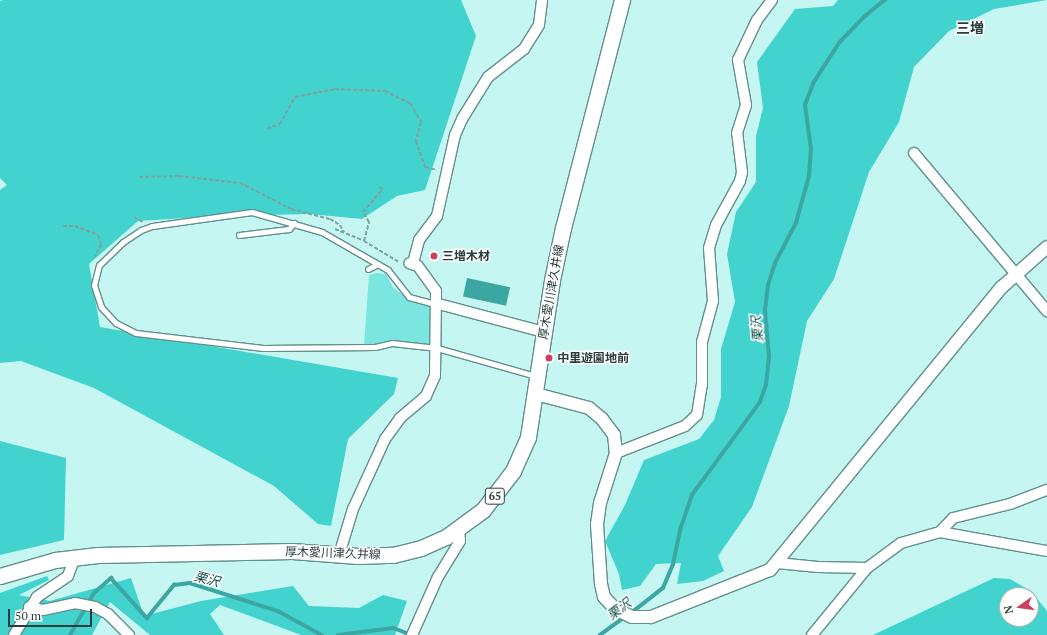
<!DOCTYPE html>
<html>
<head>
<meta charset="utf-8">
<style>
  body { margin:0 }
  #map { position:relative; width:1047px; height:635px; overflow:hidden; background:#c5f6f2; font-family:"PT Serif","Noto Sans JP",serif }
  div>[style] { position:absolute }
  .green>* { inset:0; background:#7be6e0 }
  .forest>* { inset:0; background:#43d3ce }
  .water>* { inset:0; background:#3ca6a2; transform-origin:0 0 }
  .stream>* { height:3.5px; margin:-1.75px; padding:0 1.75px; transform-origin:1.75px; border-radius:1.75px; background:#3ca6a2 }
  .path>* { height:2px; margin-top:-1px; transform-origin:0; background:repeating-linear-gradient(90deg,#7ea29f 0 4px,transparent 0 6px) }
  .roads { filter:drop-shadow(1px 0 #62908d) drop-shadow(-1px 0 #62908d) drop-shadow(0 1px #62908d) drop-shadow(0 -1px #62908d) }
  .service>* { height:5px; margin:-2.5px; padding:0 2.5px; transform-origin:2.5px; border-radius:2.5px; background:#fff }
  .minor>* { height:10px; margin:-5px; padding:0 5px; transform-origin:5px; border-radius:5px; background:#fff }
  .tertiary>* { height:12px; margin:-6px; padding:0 6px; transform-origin:6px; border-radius:6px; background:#fff }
  .primary>* { height:15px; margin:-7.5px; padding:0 7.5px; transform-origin:7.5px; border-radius:7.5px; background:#fff }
  .dots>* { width:11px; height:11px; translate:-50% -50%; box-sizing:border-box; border:2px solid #fff; border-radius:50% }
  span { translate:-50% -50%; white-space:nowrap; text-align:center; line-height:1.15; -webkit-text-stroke:3px #fff; paint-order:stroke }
  .shield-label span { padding:1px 3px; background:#fff; border:1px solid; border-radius:3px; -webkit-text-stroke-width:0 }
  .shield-label { font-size:11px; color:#293d3b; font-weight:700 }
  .poi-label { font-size:12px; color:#293d3b; font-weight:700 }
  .left { translate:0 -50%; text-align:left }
  .street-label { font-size:12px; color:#293d3b }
  .water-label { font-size:13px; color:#0f4d4b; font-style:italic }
  .quarter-label { font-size:14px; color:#293d3b; font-weight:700 }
  .north { position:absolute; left:999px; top:587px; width:40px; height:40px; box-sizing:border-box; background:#fff; border:1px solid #a9b1b1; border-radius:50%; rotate:256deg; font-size:11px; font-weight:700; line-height:16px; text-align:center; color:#293d3b }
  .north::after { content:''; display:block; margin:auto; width:14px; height:18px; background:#cf3f61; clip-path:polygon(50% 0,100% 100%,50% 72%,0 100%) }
  .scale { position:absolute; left:8px; top:609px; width:84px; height:18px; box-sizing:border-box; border:2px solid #293d3b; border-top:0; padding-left:5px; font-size:12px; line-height:14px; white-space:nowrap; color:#293d3b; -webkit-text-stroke:3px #fff; paint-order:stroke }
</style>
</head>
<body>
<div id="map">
  <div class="green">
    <i style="clip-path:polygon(377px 273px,386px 274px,393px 287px,410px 301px,430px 306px,432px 342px,428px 346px,364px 346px,369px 275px)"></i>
  </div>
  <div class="forest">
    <i style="clip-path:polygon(3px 0,461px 0,476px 36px,425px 190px,397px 196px,362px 219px,310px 214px,220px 216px,138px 221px,89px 264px,100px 327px,398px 378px,394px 394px,348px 439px,331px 526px,318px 524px,274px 486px,94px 388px,21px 361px,0 363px,0 190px,7px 185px,0 178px,0 1px)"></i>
    <i style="clip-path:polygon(838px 0,1047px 0,994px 9px,949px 31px,914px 67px,899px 122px,869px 172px,834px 279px,807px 321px,789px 406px,752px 507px,718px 556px,724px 571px,703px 581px,677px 584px,681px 563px,656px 564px,640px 586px,622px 590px,619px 574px,605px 541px,625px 505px,644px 460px,699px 439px,714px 420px,721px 397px,721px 349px,735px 302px,727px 254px,736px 212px,756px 182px,756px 136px,763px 108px,757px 62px,795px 9px,833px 6px)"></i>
    <i style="clip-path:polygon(0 441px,66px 458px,64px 540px,0 555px)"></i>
    <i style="clip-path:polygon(47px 576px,49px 580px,19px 595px,50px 601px,131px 578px,144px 616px,201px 601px,293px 586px,309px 606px,359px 608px,383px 595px,407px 601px,395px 635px,301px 635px,220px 605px,210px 614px,224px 635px,150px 635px,110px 602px,92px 635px,0 635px,0 593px)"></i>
    <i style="clip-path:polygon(evenodd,994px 578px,1010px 579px,1031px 591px,1047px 611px,1047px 635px,873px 635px,994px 578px,1007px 595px,1031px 595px,1031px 619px,1007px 619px,1007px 595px)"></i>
  </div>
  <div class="water">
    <i style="left:467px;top:278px;width:44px;height:19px;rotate:12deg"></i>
  </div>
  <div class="stream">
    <i style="left:630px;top:614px;width:42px;rotate:-38.2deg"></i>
    <i style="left:663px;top:588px;width:26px;rotate:-67deg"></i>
    <i style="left:673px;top:564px;width:35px;rotate:-78deg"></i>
    <i style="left:680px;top:530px;width:37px;rotate:-71deg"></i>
    <i style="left:692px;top:495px;width:115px;rotate:-53.8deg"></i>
    <i style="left:760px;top:402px;width:18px;rotate:-71deg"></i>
    <i style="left:766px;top:385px;width:28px;rotate:-84deg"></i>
    <i style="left:769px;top:357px;width:47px;rotate:-94.9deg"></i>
    <i style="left:765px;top:310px;width:25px;rotate:-83deg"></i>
    <i style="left:768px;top:285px;width:23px;rotate:-72deg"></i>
    <i style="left:775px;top:263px;width:45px;rotate:-62.3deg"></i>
    <i style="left:796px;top:223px;width:49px;rotate:-74.5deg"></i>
    <i style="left:809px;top:176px;width:27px;rotate:-86deg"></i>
    <i style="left:811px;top:149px;width:44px;rotate:-97.8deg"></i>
    <i style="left:805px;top:105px;width:25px;rotate:-69deg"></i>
    <i style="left:814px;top:82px;width:46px;rotate:-57.3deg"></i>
    <i style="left:839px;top:43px;width:37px;rotate:-46deg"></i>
    <i style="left:865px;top:16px;width:26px;rotate:-39deg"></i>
    <i style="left:70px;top:635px;width:48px;rotate:-60.3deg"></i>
    <i style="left:94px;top:593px;width:23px;rotate:-41deg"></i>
    <i style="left:111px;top:578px;width:54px;rotate:48deg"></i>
    <i style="left:147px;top:618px;width:43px;rotate:-50.7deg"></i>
    <i style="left:174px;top:585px;width:16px;rotate:-7deg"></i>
    <i style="left:190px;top:583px;width:92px;rotate:17.7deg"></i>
    <i style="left:278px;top:611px;width:50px;rotate:28.6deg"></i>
    <i style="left:338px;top:635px;width:56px;rotate:-7.1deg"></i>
    <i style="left:394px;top:628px;width:18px;rotate:22deg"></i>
    <i style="left:600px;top:635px;width:31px;rotate:-36deg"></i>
  </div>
  <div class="path">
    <i style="left:267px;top:129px;width:14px;rotate:-21deg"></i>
    <i style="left:280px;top:124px;width:31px;rotate:-61deg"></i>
    <i style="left:295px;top:97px;width:41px;rotate:-11.3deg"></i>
    <i style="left:335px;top:89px;width:50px;rotate:2.3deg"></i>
    <i style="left:385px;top:91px;width:28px;rotate:26deg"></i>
    <i style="left:410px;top:103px;width:7px;rotate:56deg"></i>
    <i style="left:414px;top:109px;width:15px;rotate:62deg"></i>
    <i style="left:421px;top:122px;width:20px;rotate:105deg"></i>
    <i style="left:416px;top:141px;width:28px;rotate:71deg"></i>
    <i style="left:425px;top:167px;width:12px;rotate:14deg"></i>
    <i style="left:139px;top:177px;width:40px;rotate:-1.4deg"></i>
    <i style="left:179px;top:176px;width:61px;rotate:6.5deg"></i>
    <i style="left:240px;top:183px;width:57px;rotate:27deg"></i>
    <i style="left:291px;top:209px;width:40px;rotate:14.4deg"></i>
    <i style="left:330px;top:219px;width:12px;rotate:31deg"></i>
    <i style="left:340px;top:225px;width:8px;rotate:60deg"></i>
    <i style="left:134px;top:217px;width:10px;rotate:29deg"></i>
    <i style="left:63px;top:226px;width:12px"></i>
    <i style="left:75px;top:226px;width:25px;rotate:21deg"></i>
    <i style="left:98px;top:235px;width:9px;rotate:72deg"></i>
    <i style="left:101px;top:244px;width:14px;rotate:115deg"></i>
    <i style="left:335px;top:229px;width:31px;rotate:22deg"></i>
    <i style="left:364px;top:241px;width:41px;rotate:31deg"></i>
    <i style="left:364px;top:241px;width:20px;rotate:-75deg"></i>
    <i style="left:369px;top:222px;width:12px;rotate:-121deg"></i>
    <i style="left:363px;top:212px;width:29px;rotate:-49deg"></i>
    <i style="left:382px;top:190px;width:4px;rotate:-124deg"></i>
  </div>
  <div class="roads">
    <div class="service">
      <i style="left:239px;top:235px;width:50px;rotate:-6.8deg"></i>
      <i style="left:289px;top:229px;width:8px;rotate:-50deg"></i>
      <i style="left:368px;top:269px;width:11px;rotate:-27deg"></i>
      <i style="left:435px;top:304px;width:27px;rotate:-165deg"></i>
      <i style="left:409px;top:297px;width:34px;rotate:-128deg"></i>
      <i style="left:388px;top:270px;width:76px;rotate:-150.1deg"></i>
      <i style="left:322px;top:232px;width:73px;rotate:-164.1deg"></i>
      <i style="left:252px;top:212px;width:101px;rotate:172deg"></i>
      <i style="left:152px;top:226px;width:12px;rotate:160deg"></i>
      <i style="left:141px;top:230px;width:22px;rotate:146deg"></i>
      <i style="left:123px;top:242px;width:33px;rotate:136deg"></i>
      <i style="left:99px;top:265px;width:21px;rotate:104deg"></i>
      <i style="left:94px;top:285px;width:23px;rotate:72deg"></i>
      <i style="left:101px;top:307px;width:22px;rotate:47deg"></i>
      <i style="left:116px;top:323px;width:22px;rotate:27deg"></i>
      <i style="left:136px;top:333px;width:128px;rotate:6.7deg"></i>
      <i style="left:263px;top:348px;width:112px;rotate:-0.5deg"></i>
      <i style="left:375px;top:347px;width:17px;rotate:-13deg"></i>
      <i style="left:392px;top:343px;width:45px;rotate:6.3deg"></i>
      <i style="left:437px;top:348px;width:102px;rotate:15.9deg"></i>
    </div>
    <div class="minor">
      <i style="left:914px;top:153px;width:207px;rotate:49.9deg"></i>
      <i style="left:413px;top:263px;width:24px;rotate:-75deg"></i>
      <i style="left:419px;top:240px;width:30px;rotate:-53deg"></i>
      <i style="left:437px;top:216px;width:83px;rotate:-77.5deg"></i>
      <i style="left:455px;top:135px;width:17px;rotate:-66deg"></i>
      <i style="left:462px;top:119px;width:49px;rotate:-58.2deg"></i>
      <i style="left:488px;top:77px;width:46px;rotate:-37.9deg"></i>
      <i style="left:524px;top:49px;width:28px;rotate:-58deg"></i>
      <i style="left:539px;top:25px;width:25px;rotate:-83deg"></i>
      <i style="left:435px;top:303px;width:113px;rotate:14.9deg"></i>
      <i style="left:616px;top:453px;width:74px;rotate:-21.4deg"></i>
      <i style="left:685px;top:426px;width:16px;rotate:-43deg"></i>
      <i style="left:697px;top:415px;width:30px;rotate:-81deg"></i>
      <i style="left:702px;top:385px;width:43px;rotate:-90deg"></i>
      <i style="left:702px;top:342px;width:42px;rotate:-75deg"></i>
      <i style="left:713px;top:301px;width:53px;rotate:-94.3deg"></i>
      <i style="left:709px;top:248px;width:24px;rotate:-73deg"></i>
      <i style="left:716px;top:225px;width:50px;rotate:-61.4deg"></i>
      <i style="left:740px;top:181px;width:9px;rotate:-77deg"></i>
      <i style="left:742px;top:172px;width:39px;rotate:-97deg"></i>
      <i style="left:737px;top:133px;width:29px;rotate:-72deg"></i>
      <i style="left:746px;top:105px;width:46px;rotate:-100.1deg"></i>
      <i style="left:738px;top:60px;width:44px;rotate:-64.6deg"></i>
      <i style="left:757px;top:20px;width:25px;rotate:-53deg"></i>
      <i style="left:940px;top:532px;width:19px;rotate:-47deg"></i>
      <i style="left:953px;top:518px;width:59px;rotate:-13.8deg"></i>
      <i style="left:1010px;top:504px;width:40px;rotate:-21deg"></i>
      <i style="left:339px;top:555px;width:48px;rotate:-73.1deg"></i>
      <i style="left:353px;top:509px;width:77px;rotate:-65.4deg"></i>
      <i style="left:385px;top:439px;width:26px;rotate:-54deg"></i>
      <i style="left:400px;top:418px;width:34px;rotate:-40deg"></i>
      <i style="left:426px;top:396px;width:22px;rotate:-66deg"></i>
      <i style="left:435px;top:376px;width:85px;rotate:-89.3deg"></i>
      <i style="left:436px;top:291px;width:31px;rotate:-126deg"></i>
      <i style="left:418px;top:266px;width:9px;rotate:-162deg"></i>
      <i style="left:777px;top:563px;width:41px;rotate:5.6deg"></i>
      <i style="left:818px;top:567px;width:49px;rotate:1.2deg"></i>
      <i style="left:867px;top:568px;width:42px;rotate:-36.3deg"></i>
      <i style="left:901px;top:543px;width:41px;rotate:-15.8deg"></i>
      <i style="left:940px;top:532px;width:109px;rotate:10.1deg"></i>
      <i style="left:29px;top:607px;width:14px;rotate:12deg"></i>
      <i style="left:43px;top:610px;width:33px;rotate:-12deg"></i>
      <i style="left:75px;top:603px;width:20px;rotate:11deg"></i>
      <i style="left:95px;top:607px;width:15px;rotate:28deg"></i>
      <i style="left:108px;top:614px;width:30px;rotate:45deg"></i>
      <i style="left:14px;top:635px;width:44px;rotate:-58.8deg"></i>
      <i style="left:37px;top:597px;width:37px;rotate:-34deg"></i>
      <i style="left:68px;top:576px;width:20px;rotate:-70deg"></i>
      <i style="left:412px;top:635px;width:64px;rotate:-65.9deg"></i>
      <i style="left:438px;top:577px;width:42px;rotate:-58.6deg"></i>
      <i style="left:460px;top:541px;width:12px;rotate:-95deg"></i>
      <i style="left:812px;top:635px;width:87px;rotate:-50.6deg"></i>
    </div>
    <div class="tertiary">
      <i style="left:536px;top:394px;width:55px;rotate:14.8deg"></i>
      <i style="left:589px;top:408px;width:17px;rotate:40deg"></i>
      <i style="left:602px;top:419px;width:20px;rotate:53deg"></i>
      <i style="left:614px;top:435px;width:18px;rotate:84deg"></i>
      <i style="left:616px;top:453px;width:52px;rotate:107.7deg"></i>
      <i style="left:600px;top:503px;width:21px;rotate:98deg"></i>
      <i style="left:597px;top:524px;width:60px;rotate:86.2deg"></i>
      <i style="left:601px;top:584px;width:13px;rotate:77deg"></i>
      <i style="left:604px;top:597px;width:16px;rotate:47deg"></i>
      <i style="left:615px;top:609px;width:19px;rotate:25deg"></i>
      <i style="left:632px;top:617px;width:19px"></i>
      <i style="left:651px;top:617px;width:128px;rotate:-21.6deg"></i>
      <i style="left:770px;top:570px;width:366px;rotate:-50.7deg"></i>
      <i style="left:1002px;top:287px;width:60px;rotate:-41.6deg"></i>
    </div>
    <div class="primary">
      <i style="left:0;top:576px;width:57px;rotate:-16.2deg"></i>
      <i style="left:55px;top:560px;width:43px;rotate:-6.6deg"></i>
      <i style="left:98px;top:555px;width:194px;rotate:-1.2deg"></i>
      <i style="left:292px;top:551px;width:66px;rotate:4.3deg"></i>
      <i style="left:358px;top:556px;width:35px;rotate:-2deg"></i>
      <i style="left:393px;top:555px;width:29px;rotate:-14deg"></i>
      <i style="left:421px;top:548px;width:27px;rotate:-24deg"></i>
      <i style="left:446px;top:537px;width:46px;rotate:-36.1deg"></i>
      <i style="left:483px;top:510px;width:49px;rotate:-52.4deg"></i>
      <i style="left:513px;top:471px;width:37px;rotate:-66deg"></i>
      <i style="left:528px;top:437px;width:159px;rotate:-81.3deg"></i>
      <i style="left:552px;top:280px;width:53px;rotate:-78.1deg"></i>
      <i style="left:563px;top:228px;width:236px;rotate:-75.5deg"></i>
    </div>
  </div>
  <div class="dots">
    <i style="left:434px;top:256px;background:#cf3f61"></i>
    <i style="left:549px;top:358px;background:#cf3f61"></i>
  </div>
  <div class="shield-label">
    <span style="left:495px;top:496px">65</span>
  </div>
  <div class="poi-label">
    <span class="left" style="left:442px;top:256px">三増木材</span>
    <span class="left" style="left:557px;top:358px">中里遊園地前</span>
  </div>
  <div class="street-label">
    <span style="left:551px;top:292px;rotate:-80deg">厚木愛川津久井線</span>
    <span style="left:333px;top:553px;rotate:2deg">厚木愛川津久井線</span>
  </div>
  <div class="water-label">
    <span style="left:757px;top:329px;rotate:-95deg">栗沢</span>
    <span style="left:207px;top:579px;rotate:15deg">栗沢</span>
    <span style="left:619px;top:609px;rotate:-37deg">栗沢</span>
  </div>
  <div class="quarter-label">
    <span style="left:970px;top:28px">三増</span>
  </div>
  <div class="north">N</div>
  <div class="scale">50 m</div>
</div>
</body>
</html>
